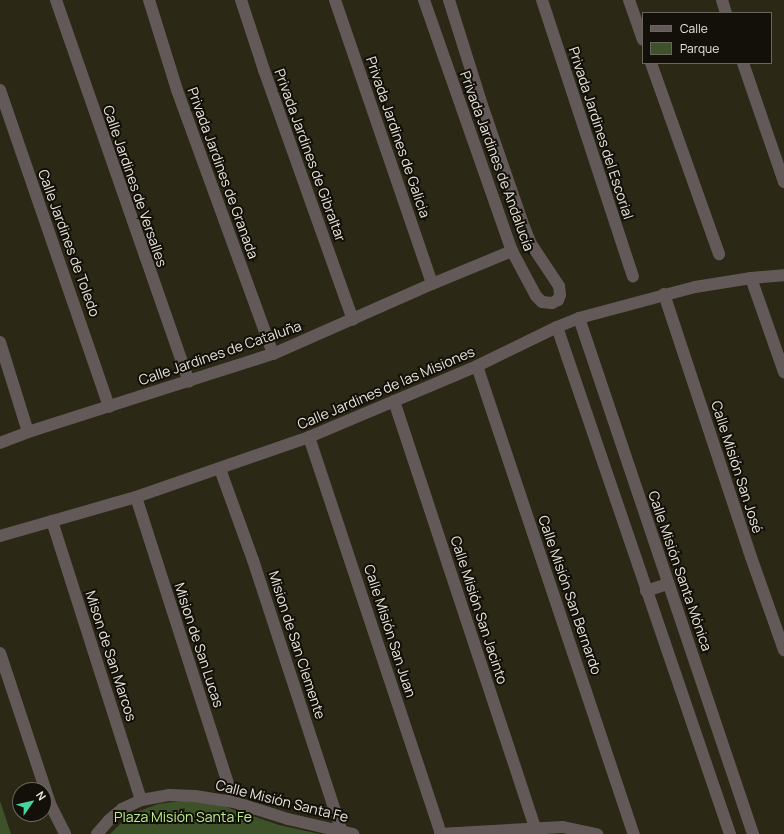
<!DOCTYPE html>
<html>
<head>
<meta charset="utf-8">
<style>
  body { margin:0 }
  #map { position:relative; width:784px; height:834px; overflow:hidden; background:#2b2816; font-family:Manrope,sans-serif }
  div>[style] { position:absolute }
  .green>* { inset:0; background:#3e522a }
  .street>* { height:12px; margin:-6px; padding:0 6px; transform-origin:6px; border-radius:6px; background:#635959 }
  span { translate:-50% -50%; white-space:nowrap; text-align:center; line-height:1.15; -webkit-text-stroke:4px #121009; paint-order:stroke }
  .street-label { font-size:14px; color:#e8e6db }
  .park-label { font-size:14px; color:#bcee8b }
  .legend { position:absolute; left:642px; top:12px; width:130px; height:52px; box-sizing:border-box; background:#121009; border:1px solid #68665d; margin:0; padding:5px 7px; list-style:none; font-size:12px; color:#e8e6db }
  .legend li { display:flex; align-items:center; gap:8px; height:20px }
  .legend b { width:20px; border:1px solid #68665d }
  .north { position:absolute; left:12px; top:782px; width:40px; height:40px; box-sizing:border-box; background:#121009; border:1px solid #68665d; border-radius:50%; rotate:56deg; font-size:11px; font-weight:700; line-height:16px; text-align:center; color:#e8e6db }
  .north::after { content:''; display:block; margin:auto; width:14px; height:18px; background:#49d49d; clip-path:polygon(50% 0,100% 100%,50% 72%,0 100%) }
</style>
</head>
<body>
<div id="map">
  <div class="green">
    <i style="clip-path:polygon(188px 800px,220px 805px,279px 825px,320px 834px,110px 834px,129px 815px,158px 804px)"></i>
    <i style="clip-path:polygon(0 801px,11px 834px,0 834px)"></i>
  </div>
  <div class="street">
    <i style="left:56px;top:0;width:404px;rotate:70.8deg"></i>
    <i style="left:149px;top:0;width:94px;rotate:72.7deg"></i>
    <i style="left:177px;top:90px;width:281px;rotate:70deg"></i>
    <i style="left:241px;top:0;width:74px;rotate:71.8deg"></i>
    <i style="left:264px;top:70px;width:265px;rotate:70.4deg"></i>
    <i style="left:335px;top:0;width:300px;rotate:71.1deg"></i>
    <i style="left:424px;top:0;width:266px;rotate:70.7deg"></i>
    <i style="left:512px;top:251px;width:51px;rotate:61.9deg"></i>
    <i style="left:536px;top:296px;width:8px;rotate:45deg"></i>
    <i style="left:542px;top:302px;width:10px;rotate:6deg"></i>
    <i style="left:552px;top:303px;width:7px;rotate:-27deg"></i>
    <i style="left:558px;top:300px;width:5px;rotate:-68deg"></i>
    <i style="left:560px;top:295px;width:9px;rotate:-96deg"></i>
    <i style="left:559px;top:286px;width:50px;rotate:-123.7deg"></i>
    <i style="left:531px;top:244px;width:18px;rotate:-112deg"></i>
    <i style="left:524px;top:227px;width:126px;rotate:-109deg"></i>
    <i style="left:483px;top:108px;width:113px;rotate:-107.5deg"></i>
    <i style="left:542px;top:0;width:291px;rotate:71.8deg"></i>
    <i style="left:629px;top:0;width:42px;rotate:70.7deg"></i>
    <i style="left:722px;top:0;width:14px;rotate:73deg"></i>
    <i style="left:651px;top:63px;width:203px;rotate:70.4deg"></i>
    <i style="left:743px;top:63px;width:126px;rotate:71deg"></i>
    <i style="left:0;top:90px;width:335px;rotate:71deg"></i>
    <i style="left:751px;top:278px;width:100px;rotate:70.7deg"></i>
    <i style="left:664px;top:294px;width:277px;rotate:71.7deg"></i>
    <i style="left:751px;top:557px;width:99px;rotate:70.5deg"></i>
    <i style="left:579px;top:318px;width:545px;rotate:71.37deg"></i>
    <i style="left:557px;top:327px;width:536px;rotate:71.16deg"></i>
    <i style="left:0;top:342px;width:94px;rotate:72.7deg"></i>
    <i style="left:477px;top:366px;width:494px;rotate:71.5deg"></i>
    <i style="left:394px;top:401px;width:449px;rotate:71.7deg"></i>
    <i style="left:309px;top:437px;width:418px;rotate:71.6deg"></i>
    <i style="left:0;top:443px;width:30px;rotate:-21deg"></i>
    <i style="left:28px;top:432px;width:257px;rotate:-17.7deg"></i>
    <i style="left:273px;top:354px;width:174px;rotate:-23.8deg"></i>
    <i style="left:432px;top:284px;width:87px;rotate:-22.4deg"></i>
    <i style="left:220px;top:469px;width:97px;rotate:70.1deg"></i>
    <i style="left:253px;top:560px;width:287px;rotate:71.9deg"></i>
    <i style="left:136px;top:497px;width:320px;rotate:72.2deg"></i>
    <i style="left:52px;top:521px;width:293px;rotate:72.3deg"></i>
    <i style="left:0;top:536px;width:141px;rotate:-16deg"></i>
    <i style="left:136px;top:497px;width:183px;rotate:-19.1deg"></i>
    <i style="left:309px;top:437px;width:182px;rotate:-22.9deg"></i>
    <i style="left:477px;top:366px;width:89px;rotate:-26deg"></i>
    <i style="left:557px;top:327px;width:24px;rotate:-22deg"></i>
    <i style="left:579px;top:318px;width:120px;rotate:-15deg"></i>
    <i style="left:695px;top:287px;width:57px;rotate:-9.1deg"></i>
    <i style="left:751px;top:278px;width:33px;rotate:-5deg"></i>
    <i style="left:646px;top:591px;width:23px;rotate:-18deg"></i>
    <i style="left:0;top:653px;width:161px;rotate:71.6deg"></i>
    <i style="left:51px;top:806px;width:31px;rotate:63deg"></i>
    <i style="left:97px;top:834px;width:18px;rotate:-49deg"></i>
    <i style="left:109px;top:820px;width:17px;rotate:-40deg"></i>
    <i style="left:122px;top:809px;width:21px;rotate:-25deg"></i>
    <i style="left:141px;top:800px;width:28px;rotate:-10deg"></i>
    <i style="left:169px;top:795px;width:26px;rotate:2deg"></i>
    <i style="left:195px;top:796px;width:39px;rotate:9deg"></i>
    <i style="left:234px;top:802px;width:57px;rotate:17.5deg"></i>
    <i style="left:288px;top:819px;width:67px;rotate:13deg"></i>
    <i style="left:440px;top:834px;width:123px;rotate:-3.3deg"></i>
    <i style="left:563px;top:827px;width:35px;rotate:12deg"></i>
  </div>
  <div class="street-label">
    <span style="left:601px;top:133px;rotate:72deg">Privada Jardines del Escorial</span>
    <span style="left:398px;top:137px;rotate:71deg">Privada Jardines de Galicia</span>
    <span style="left:310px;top:155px;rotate:70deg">Privada Jardines de Gibraltar</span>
    <span style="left:497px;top:161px;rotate:70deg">Privada Jardines de Andalucía</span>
    <span style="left:223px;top:173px;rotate:70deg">Privada Jardines de Granada</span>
    <span style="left:135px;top:186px;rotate:71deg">Calle Jardines de Versalles</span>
    <span style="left:69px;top:243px;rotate:70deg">Calle Jardines de Toledo</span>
    <span style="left:220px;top:353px;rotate:-19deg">Calle Jardines de Cataluña</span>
    <span style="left:386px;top:388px;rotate:-23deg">Calle Jardines de las Misiones</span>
    <span style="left:737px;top:467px;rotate:72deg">Calle Misión San José</span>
    <span style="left:680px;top:571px;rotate:71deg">Calle Misión Santa Mónica</span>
    <span style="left:570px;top:595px;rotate:71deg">Calle Misión San Bernardo</span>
    <span style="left:479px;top:610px;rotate:72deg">Calle Misión San Jacinto</span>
    <span style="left:390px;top:631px;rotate:72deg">Calle Misión San Juan</span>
    <span style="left:199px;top:645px;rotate:72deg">Mision de San Lucas</span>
    <span style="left:297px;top:645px;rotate:72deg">Mision de San Clemente</span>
    <span style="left:111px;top:656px;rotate:72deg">Mison de San Marcos</span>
    <span style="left:282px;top:801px;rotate:14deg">Calle Misión Santa Fe</span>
  </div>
  <div class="park-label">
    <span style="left:183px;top:817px">Plaza Misión Santa Fe</span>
  </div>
  <ul class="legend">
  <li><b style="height:5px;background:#635959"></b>Calle</li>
  <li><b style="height:11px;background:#3e522a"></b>Parque</li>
  </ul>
  <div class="north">N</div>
</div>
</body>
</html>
